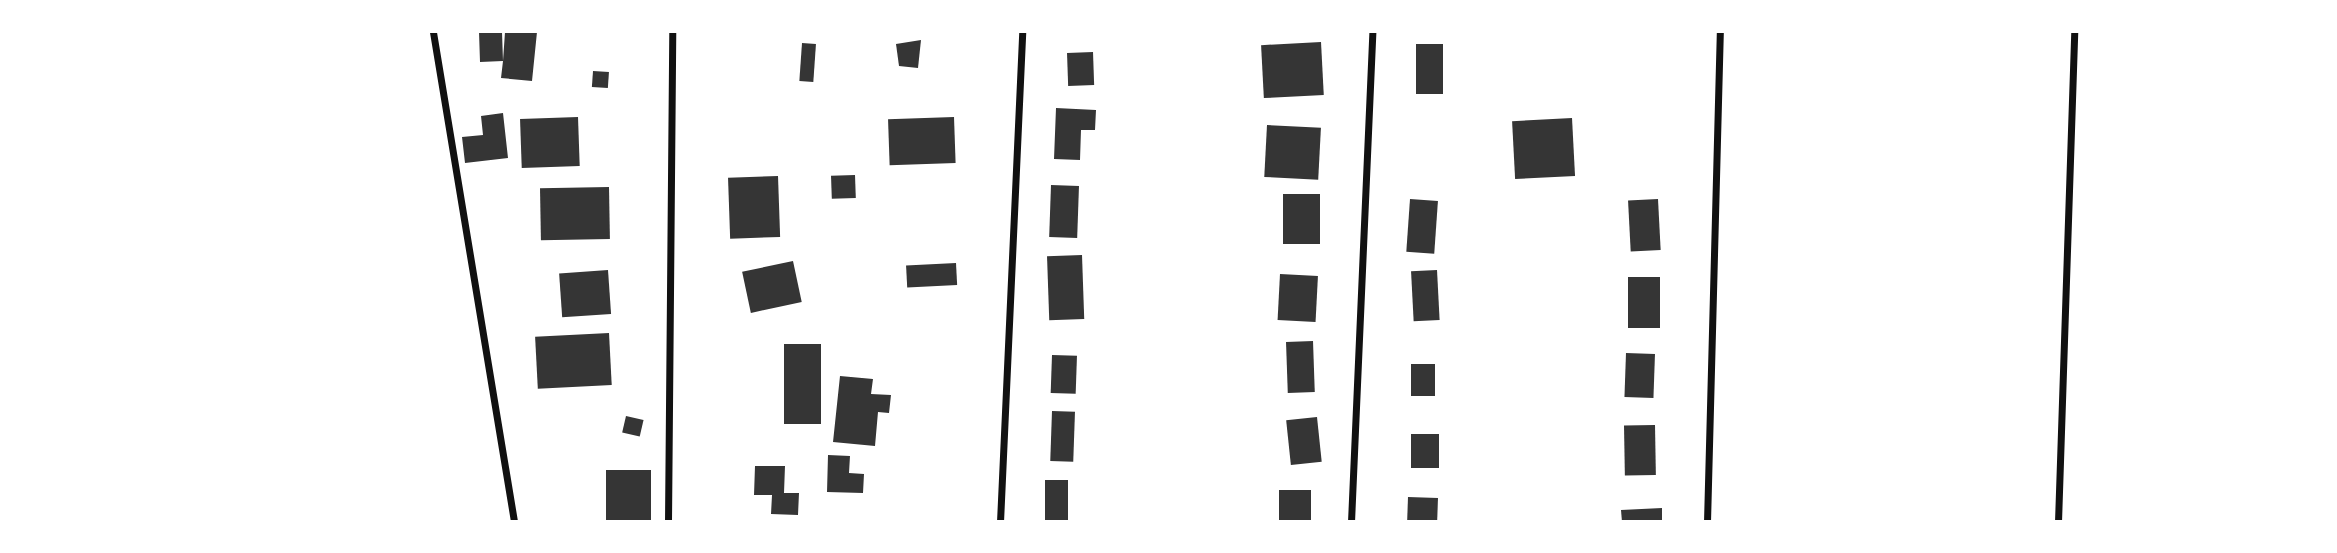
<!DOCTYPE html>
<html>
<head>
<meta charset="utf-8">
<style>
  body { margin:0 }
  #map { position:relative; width:2337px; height:553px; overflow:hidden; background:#fff; font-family:"Crimson Pro",serif }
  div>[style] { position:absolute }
  .building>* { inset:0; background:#353535; transform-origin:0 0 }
  .minor>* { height:7px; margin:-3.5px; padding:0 3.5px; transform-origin:3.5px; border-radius:3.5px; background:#111 }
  span { translate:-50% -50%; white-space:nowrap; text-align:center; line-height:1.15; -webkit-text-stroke:5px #fff; paint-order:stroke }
  .frame { position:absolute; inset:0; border:33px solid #fff; pointer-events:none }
</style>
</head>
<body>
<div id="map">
  <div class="building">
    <i style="clip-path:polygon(479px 32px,502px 32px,503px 61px,505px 32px,537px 32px,532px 81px,501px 78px,503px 61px,480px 62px)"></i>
    <i style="clip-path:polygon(921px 40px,918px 68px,899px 66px,896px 44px)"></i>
    <i style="left:1321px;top:42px;width:53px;height:60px;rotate:87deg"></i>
    <i style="left:802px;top:43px;width:14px;height:38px;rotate:4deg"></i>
    <i style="left:1416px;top:44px;width:27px;height:50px"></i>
    <i style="left:1093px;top:52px;width:33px;height:26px;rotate:88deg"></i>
    <i style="left:593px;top:71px;width:16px;height:16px;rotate:4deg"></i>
    <i style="clip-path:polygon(1056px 108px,1096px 110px,1095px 130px,1081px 130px,1080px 160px,1054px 159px)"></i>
    <i style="clip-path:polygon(503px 113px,508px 158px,465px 163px,462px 137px,483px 135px,481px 116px)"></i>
    <i style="left:578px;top:117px;width:49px;height:58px;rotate:88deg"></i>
    <i style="left:954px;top:117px;width:46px;height:66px;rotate:88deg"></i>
    <i style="left:1572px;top:118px;width:58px;height:60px;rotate:87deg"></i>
    <i style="left:1267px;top:125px;width:54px;height:52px;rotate:3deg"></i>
    <i style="left:855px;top:175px;width:23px;height:24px;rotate:88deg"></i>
    <i style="left:778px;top:176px;width:61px;height:50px;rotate:88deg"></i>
    <i style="left:1051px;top:185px;width:28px;height:52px;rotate:2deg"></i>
    <i style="left:609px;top:187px;width:52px;height:69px;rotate:89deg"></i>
    <i style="left:1283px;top:194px;width:37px;height:50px"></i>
    <i style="left:1410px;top:199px;width:28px;height:53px;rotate:4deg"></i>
    <i style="left:1658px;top:199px;width:51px;height:30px;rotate:87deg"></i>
    <i style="left:1082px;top:255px;width:64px;height:35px;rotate:88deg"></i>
    <i style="left:793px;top:261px;width:42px;height:52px;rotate:78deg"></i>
    <i style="left:956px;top:263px;width:22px;height:50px;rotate:87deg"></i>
    <i style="left:608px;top:270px;width:44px;height:49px;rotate:86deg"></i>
    <i style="left:1437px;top:270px;width:50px;height:26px;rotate:87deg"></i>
    <i style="left:1280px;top:274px;width:38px;height:46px;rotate:3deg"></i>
    <i style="left:1628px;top:277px;width:32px;height:51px"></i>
    <i style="left:609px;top:333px;width:52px;height:74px;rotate:87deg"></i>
    <i style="left:1313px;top:341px;width:51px;height:27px;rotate:88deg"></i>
    <i style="left:784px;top:344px;width:37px;height:80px"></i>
    <i style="left:1626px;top:353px;width:29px;height:44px;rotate:2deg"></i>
    <i style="left:1052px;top:355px;width:25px;height:38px;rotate:2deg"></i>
    <i style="left:1411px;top:364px;width:24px;height:32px"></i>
    <i style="clip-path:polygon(840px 376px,873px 379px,871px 394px,891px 395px,889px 413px,878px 412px,875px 446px,833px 442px)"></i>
    <i style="left:1052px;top:411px;width:23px;height:50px;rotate:2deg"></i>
    <i style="left:626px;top:416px;width:18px;height:17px;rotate:13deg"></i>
    <i style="left:1317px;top:417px;width:45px;height:31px;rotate:84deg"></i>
    <i style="left:1655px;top:425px;width:50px;height:31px;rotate:89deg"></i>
    <i style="left:1439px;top:434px;width:34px;height:28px;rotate:90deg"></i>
    <i style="clip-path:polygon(828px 455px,850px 456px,849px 473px,864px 474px,863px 493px,827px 492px)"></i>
    <i style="clip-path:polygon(755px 466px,785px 466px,784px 493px,799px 493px,798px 515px,771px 514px,772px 495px,754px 495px)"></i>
    <i style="left:606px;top:470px;width:45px;height:52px"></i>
    <i style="left:1045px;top:480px;width:23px;height:42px"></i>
    <i style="left:1279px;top:490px;width:32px;height:32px"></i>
    <i style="left:1408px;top:497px;width:30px;height:25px;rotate:2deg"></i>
    <i style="clip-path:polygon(1662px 508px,1662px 522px,1622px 522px,1621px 510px)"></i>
  </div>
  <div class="minor">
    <i style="left:433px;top:32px;width:497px;rotate:80.6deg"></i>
    <i style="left:668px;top:522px;width:490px;rotate:-89.5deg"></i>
    <i style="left:1000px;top:522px;width:490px;rotate:-87.4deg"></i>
    <i style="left:1351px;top:522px;width:490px;rotate:-87.5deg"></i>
    <i style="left:1707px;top:522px;width:490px;rotate:-88.5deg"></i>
    <i style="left:2058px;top:522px;width:490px;rotate:-88.1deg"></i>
  </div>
  <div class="frame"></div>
</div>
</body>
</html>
